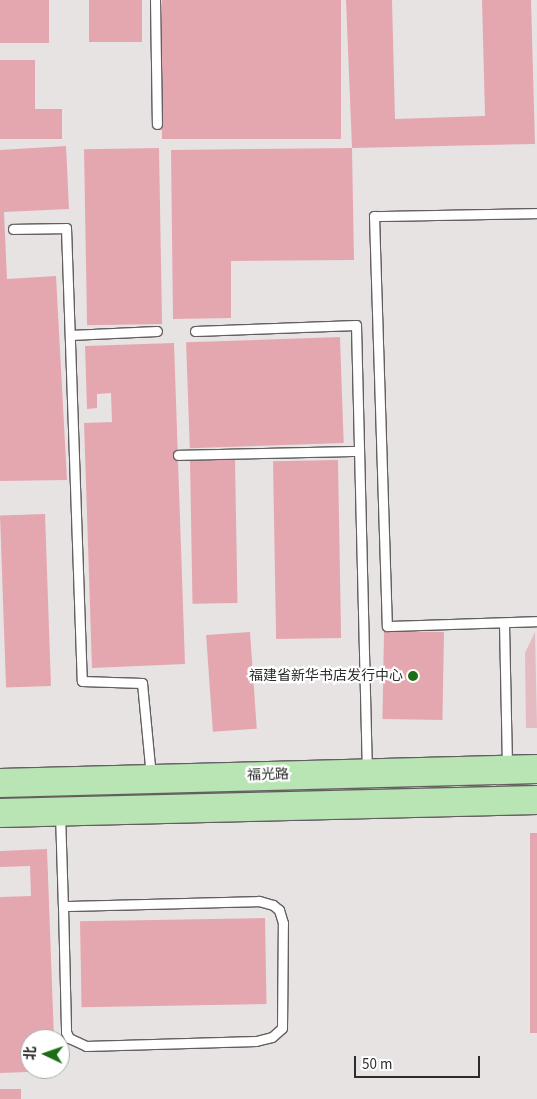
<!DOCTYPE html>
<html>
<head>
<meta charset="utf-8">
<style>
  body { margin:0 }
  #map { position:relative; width:537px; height:1099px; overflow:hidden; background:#e7e3e3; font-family:"Source Sans 3","Noto Sans SC",sans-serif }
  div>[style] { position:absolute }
  .green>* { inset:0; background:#e3bbc0 }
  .building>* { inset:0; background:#e4a7b0; transform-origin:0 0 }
  .roads { filter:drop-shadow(1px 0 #635f60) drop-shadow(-1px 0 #635f60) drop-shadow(0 1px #635f60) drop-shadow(0 -1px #635f60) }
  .service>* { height:9px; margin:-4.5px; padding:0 4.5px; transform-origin:4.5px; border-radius:4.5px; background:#fff }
  .primary>* { height:28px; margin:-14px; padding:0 14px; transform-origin:14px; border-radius:14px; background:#b8e5b3 }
  .dots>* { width:14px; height:14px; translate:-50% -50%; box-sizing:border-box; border:2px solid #fff; border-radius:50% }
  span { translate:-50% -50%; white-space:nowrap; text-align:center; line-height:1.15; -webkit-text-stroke:4.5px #fff; paint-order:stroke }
  .poi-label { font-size:14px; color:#2d2c2c }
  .right { translate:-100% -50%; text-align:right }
  .street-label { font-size:14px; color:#2d2c2c }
  .north { position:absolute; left:20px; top:1029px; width:50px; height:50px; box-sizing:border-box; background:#fff; border:1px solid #ababab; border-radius:50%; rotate:273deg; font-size:14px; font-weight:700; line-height:20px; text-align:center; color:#2d2c2c }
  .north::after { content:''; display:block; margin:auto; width:18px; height:22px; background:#1b6e15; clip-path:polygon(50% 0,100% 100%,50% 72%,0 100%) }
  .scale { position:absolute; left:354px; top:1056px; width:126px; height:22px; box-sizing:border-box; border:2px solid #2d2c2c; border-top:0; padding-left:6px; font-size:15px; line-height:18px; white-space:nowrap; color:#2d2c2c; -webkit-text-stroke:4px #fff; paint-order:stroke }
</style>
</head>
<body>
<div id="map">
  <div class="green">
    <i style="clip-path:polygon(535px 632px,537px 728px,526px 728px,525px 653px)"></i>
  </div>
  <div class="building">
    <i style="left:0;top:0;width:49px;height:43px"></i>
    <i style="left:89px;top:0;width:53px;height:42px"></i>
    <i style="left:162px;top:0;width:179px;height:139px"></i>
    <i style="clip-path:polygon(346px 0,392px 0,395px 119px,485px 116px,482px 0,531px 0,535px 144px,352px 148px,354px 260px,231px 261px,231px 318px,173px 319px,171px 150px,352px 148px)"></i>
    <i style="clip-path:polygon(0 60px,35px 60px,35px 109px,62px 109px,62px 139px,0 139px)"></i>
    <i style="clip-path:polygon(66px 146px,69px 209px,4px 212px,7px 279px,56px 276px,67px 480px,0 481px,0 150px)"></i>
    <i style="left:159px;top:148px;width:176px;height:75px;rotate:89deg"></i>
    <i style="left:340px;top:337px;width:106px;height:154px;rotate:88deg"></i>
    <i style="clip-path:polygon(174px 343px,185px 664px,92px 668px,84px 423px,112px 422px,111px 393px,97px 394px,97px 408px,87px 409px,85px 346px)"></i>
    <i style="left:235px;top:459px;width:144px;height:45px;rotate:89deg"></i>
    <i style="left:338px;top:460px;width:178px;height:65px;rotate:89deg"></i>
    <i style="left:45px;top:514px;width:172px;height:45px;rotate:88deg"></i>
    <i style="left:384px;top:631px;width:60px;height:88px;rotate:1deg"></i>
    <i style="left:250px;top:632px;width:97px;height:44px;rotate:86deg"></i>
    <i style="left:537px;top:833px;width:200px;height:7px;rotate:90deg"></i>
    <i style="clip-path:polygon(47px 849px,54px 1039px,30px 1039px,30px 1069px,55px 1071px,0 1073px,0 897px,31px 896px,30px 866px,0 867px,0 851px)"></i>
    <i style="left:265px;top:918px;width:86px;height:185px;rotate:89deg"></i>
    <i style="left:21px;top:1089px;width:10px;height:21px;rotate:90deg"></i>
  </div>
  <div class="roads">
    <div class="service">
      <i style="left:155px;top:0;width:124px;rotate:89.1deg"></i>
      <i style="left:537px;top:213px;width:163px;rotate:178.9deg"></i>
      <i style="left:374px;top:216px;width:410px;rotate:88.2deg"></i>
      <i style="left:387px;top:626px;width:150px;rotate:-1.9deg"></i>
      <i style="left:13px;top:229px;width:53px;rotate:-1.1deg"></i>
      <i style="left:66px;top:228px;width:453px;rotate:88deg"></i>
      <i style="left:82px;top:681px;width:60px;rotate:1.9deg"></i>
      <i style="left:142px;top:683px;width:94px;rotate:84.5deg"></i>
      <i style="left:195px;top:331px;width:161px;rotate:-2.1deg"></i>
      <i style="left:356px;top:325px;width:446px;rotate:88.6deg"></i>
      <i style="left:70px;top:335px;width:87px;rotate:-2.6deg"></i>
      <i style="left:178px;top:455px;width:181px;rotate:-1.3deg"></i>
      <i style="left:504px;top:623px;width:144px;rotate:88.8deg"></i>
      <i style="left:60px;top:813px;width:93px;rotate:88.2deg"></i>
      <i style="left:63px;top:906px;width:126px;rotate:88.6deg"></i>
      <i style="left:66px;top:1032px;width:7px;rotate:63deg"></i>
      <i style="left:69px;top:1038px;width:19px;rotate:25deg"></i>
      <i style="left:86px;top:1046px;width:170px;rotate:-1.7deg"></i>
      <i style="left:256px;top:1041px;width:16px;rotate:-14deg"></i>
      <i style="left:272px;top:1037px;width:13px;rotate:-42deg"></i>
      <i style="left:282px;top:1028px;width:105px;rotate:-89.5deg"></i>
      <i style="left:283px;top:923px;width:14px;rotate:-107deg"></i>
      <i style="left:279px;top:910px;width:8px;rotate:-140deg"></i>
      <i style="left:273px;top:905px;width:15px;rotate:-164deg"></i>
      <i style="left:259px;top:901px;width:196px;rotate:178.5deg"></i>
    </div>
    <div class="primary">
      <i style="left:0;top:783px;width:537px;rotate:-1.49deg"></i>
      <i style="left:0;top:813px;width:537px;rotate:-1.39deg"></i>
    </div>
  </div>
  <div class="dots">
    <i style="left:413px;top:676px;background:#1b6e15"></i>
  </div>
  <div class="poi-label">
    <span class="right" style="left:403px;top:676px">福建省新华书店发行中心</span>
  </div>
  <div class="street-label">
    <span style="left:268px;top:775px;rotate:-2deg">福光路</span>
  </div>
  <div class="north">北</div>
  <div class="scale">50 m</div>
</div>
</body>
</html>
